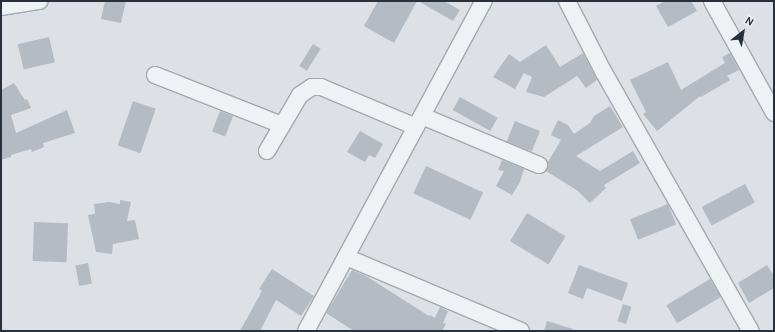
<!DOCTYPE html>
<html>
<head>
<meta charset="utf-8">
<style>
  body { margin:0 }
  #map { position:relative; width:775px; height:332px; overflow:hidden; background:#dde1e6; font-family:Karla,sans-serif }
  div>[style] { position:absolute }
  .building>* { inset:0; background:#b5bbc2; transform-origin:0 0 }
  .roads { filter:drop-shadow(1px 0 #a3a9af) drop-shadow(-1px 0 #a3a9af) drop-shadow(0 1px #a3a9af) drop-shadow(0 -1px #a3a9af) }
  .minor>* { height:16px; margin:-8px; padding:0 8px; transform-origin:8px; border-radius:8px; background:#eff2f4 }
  span { translate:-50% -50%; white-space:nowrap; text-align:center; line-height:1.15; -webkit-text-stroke:4px #ecf0f4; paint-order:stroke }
  .frame { position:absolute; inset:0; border:2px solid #28313b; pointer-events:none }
  .north { position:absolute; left:723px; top:12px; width:40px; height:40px; -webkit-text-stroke:3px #ecf0f4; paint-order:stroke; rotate:31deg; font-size:11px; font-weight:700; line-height:16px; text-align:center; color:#28313b }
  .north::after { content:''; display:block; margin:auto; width:14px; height:18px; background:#28313b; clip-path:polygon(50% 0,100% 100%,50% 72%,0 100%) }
</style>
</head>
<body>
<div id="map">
  <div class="building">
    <i style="clip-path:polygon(105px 1px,126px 1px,121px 23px,101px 19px)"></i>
    <i style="clip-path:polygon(378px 1px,417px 1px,394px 43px,364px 26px)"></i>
    <i style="clip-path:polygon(418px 1px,444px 1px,460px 10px,453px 21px)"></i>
    <i style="clip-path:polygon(665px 1px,691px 1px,697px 11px,668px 27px,656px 6px)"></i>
    <i style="left:49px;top:37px;width:26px;height:32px;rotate:77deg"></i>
    <i style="left:313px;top:44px;width:9px;height:26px;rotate:32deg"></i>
    <i style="clip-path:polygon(546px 45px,560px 67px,583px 53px,597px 80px,586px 88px,577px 76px,544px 97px,526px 92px,532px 77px,524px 73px,515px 89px,493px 77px,509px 54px,520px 62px)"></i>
    <i style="clip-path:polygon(730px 53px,739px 70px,727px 76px,730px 80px,701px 97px,700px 96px,657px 131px,643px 114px,646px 112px,630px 80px,668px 62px,681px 90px,725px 63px,722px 57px)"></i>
    <i style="clip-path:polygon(14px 83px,25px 100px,27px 99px,31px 108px,11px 115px,16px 133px,67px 110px,75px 133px,43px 143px,44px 147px,32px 152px,31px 149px,11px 155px,11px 157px,1px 160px,1px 90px)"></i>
    <i style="left:460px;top:97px;width:43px;height:15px;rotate:29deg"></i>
    <i style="left:133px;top:101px;width:24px;height:47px;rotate:19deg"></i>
    <i style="clip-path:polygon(610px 106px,623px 127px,576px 156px,600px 171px,633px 151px,640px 163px,604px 185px,606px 188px,590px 203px,578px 191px,546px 171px,548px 162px,561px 140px,551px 135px,558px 120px,568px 125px,574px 134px,590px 123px,594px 116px)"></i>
    <i style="left:220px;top:111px;width:14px;height:22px;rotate:21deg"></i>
    <i style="left:515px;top:121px;width:27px;height:22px;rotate:22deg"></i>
    <i style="clip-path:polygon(360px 131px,383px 144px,375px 158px,369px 155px,365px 162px,347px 152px)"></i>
    <i style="clip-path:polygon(502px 160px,524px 169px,520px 182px,512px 195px,496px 186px,504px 171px,498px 170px)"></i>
    <i style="left:426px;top:166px;width:63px;height:30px;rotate:25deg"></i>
    <i style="left:745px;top:184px;width:21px;height:49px;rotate:62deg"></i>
    <i style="clip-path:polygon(120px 200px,131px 202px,127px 221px,135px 220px,139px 239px,113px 244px,112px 254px,96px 252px,88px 215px,95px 214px,94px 204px,109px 202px,120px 204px)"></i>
    <i style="left:668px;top:204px;width:22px;height:41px;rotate:68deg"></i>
    <i style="left:527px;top:213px;width:45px;height:33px;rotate:31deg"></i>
    <i style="left:34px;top:222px;width:34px;height:39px;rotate:2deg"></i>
    <i style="left:88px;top:263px;width:21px;height:13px;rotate:79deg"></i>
    <i style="clip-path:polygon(579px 265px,628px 283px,622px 301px,587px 288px,583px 299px,568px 293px)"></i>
    <i style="clip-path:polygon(767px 265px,774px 276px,774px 288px,749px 303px,738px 283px)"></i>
    <i style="clip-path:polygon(272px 269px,314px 296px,301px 316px,276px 300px,260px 331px,240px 331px,262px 291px,259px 289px)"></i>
    <i style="clip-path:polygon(352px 270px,366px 276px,429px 316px,430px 315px,435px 318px,440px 307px,448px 311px,443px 323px,446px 324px,442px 331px,354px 331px,326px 313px)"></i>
    <i style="left:710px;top:279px;width:21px;height:51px;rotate:59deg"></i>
    <i style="left:623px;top:304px;width:9px;height:18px;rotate:18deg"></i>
    <i style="clip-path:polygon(547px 321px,573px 329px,572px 331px,544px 331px)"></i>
  </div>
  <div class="roads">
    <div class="minor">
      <i style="left:567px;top:1px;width:79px;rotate:62.8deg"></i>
      <i style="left:603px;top:71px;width:299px;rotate:60.4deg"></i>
      <i style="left:712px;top:1px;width:128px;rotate:61deg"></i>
      <i style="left:1px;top:7px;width:39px;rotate:-9deg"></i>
      <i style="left:155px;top:75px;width:136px;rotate:21.5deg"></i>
      <i style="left:422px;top:116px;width:127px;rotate:22.7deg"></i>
      <i style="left:267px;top:151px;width:65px;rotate:-59.5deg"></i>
      <i style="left:300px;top:95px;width:14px;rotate:-34deg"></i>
      <i style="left:312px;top:87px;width:9px"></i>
      <i style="left:321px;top:87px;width:103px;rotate:22.8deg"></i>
      <i style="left:346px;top:257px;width:190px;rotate:22.9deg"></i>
      <i style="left:306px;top:331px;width:375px;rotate:-61.7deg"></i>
    </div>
  </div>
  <div class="frame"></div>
  <div class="north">N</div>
</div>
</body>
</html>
